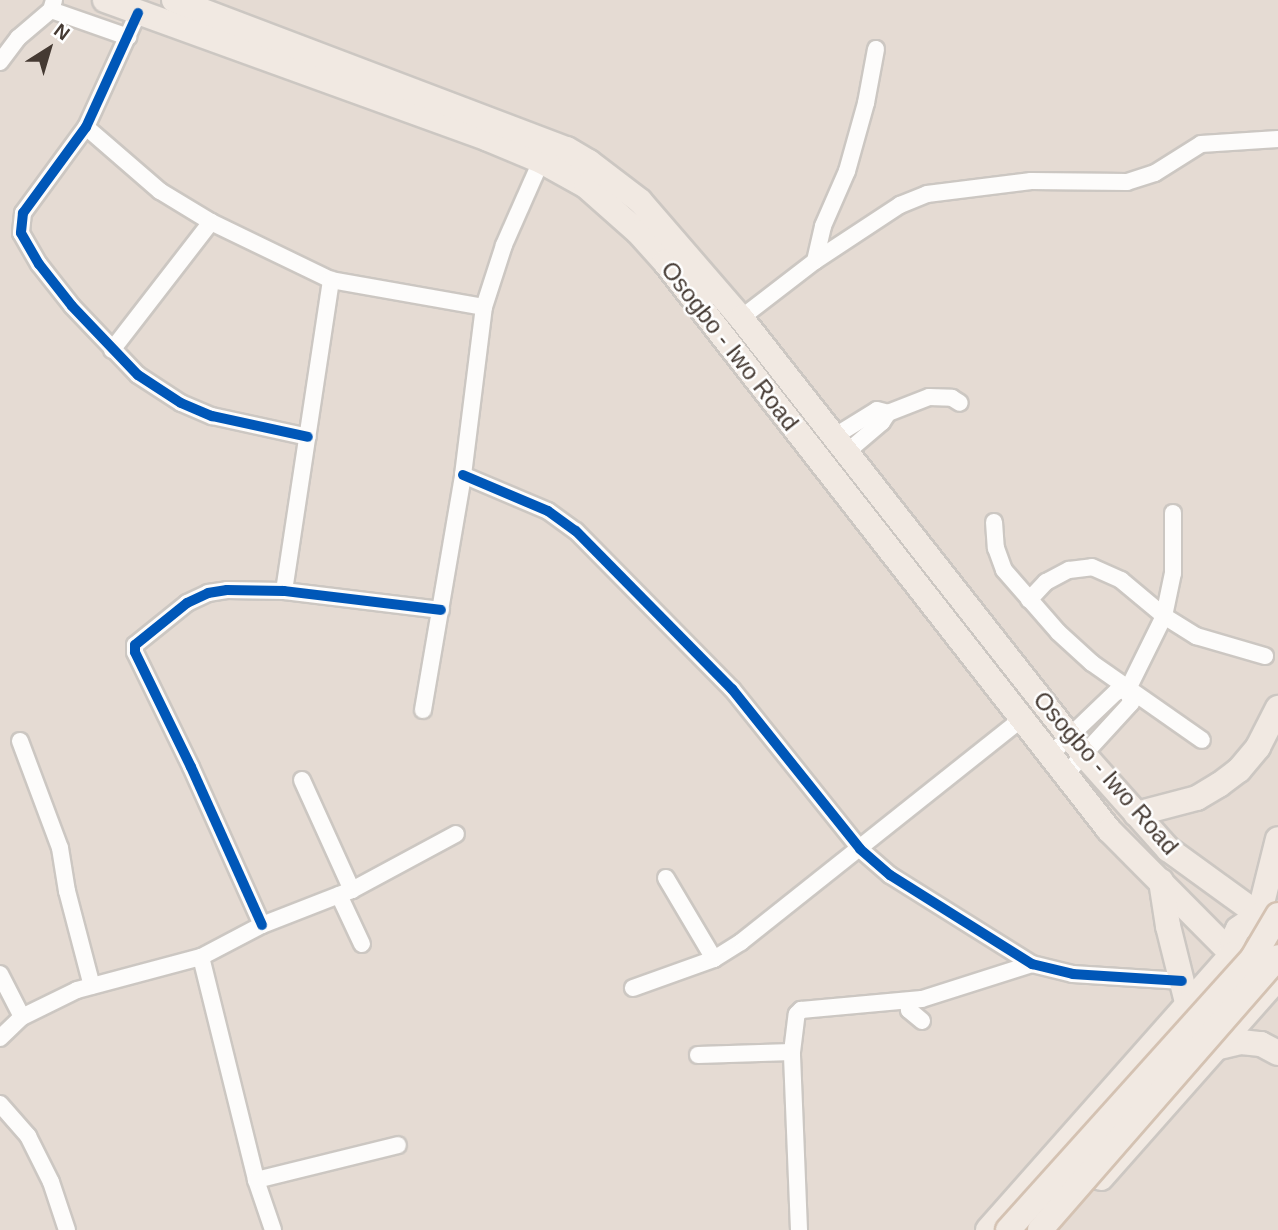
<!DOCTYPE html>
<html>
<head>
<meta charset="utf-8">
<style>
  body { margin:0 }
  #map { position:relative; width:1278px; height:1230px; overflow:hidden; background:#f0ebe6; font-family:Helvetica,sans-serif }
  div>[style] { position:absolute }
  .residential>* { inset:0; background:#e5dbd3; transform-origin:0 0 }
  .roads { filter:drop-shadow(2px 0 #ccc7c2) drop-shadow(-2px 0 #ccc7c2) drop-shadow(0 2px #ccc7c2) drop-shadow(0 -2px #ccc7c2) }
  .street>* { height:16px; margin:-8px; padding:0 8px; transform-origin:8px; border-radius:8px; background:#fdfcfb }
  .primary>* { height:24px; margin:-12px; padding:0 12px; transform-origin:12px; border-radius:12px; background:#f1e9e2 }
  .bridges { filter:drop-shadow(2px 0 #d4c2b2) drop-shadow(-2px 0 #d4c2b2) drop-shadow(0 2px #d4c2b2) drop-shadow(0 -2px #d4c2b2) }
  .primary-bridge>* { height:24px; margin:-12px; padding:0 12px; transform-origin:12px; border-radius:12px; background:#f1e9e2 }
  .cycleway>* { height:10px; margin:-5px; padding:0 5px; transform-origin:5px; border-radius:5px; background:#0057b8 }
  span { translate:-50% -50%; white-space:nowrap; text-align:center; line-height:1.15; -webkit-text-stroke:5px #fff; paint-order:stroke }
  .street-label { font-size:24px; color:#453a33 }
  .north { position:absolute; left:14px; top:14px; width:70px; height:70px; -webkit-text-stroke:5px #fff; paint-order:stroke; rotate:37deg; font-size:19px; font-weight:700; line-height:28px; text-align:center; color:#453a33 }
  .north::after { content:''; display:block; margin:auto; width:24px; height:32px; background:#453a33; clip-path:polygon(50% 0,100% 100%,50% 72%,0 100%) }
</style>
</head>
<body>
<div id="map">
  <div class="residential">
    <i style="left:0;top:0;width:1278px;height:1230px"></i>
  </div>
  <div class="roads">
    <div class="street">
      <i style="left:51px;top:10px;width:82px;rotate:19.3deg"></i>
      <i style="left:138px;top:13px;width:125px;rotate:114.5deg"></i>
      <i style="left:86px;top:127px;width:107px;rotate:126.2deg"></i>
      <i style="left:23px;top:213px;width:20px;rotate:96deg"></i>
      <i style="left:21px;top:233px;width:36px;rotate:60deg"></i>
      <i style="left:39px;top:264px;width:53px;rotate:51.8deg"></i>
      <i style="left:72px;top:306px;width:95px;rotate:46.3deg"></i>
      <i style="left:138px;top:375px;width:51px;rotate:33.1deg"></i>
      <i style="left:181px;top:403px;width:34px;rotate:23deg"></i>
      <i style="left:212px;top:416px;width:98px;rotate:12.3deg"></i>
      <i style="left:0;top:62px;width:30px;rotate:-53deg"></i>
      <i style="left:18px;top:38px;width:43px;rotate:-40.3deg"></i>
      <i style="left:51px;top:10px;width:10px;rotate:-73deg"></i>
      <i style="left:86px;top:127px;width:98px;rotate:40.9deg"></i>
      <i style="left:160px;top:191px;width:60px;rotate:31.3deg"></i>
      <i style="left:211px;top:222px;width:133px;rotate:25.8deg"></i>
      <i style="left:331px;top:280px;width:155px;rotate:10deg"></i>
      <i style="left:815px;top:261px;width:36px;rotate:-77deg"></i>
      <i style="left:823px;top:226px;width:60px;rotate:-66.4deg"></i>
      <i style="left:847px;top:171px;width:71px;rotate:-74.4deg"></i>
      <i style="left:866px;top:103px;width:55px;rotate:-79.5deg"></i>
      <i style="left:741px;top:318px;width:93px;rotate:-37.6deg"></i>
      <i style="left:815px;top:261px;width:102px;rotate:-33.4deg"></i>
      <i style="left:900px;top:205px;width:29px;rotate:-22deg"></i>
      <i style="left:927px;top:194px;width:105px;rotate:-7.1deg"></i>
      <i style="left:1031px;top:181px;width:96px;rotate:0.6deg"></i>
      <i style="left:1127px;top:182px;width:29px;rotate:-18deg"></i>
      <i style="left:1155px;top:173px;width:54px;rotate:-32.2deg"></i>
      <i style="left:1201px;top:144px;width:77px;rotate:-3.7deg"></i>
      <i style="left:112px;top:350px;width:162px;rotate:-52.3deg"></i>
      <i style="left:835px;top:436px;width:49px;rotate:-31.8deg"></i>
      <i style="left:877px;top:410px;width:11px;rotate:15deg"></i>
      <i style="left:888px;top:413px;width:44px;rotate:-21.3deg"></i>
      <i style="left:929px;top:397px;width:23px;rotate:2deg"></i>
      <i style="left:952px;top:398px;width:9px;rotate:32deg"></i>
      <i style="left:847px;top:452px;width:46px;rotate:-40.6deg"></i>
      <i style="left:882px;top:422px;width:11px;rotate:-56deg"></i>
      <i style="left:463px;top:475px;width:92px;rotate:23deg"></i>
      <i style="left:548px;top:511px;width:34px;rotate:36deg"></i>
      <i style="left:576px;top:531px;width:222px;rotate:45.4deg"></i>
      <i style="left:732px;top:689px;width:205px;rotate:51.3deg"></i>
      <i style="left:860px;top:849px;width:40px;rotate:41deg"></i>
      <i style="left:890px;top:875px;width:168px;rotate:32.1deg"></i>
      <i style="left:1032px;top:964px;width:42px;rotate:13.7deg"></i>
      <i style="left:1073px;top:974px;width:109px;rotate:3.7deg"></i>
      <i style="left:994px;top:522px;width:26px;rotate:86deg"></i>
      <i style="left:996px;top:548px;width:23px;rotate:70deg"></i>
      <i style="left:1004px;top:570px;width:82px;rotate:48.9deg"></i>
      <i style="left:1058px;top:632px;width:46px;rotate:42.4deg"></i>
      <i style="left:1092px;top:663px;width:134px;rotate:35deg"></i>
      <i style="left:284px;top:591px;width:315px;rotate:-81.4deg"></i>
      <i style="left:1029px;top:600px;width:25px;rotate:-47deg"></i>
      <i style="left:1046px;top:582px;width:26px;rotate:-28deg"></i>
      <i style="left:1069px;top:570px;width:23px;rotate:-7deg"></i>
      <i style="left:1092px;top:567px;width:32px;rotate:24deg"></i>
      <i style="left:1121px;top:580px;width:56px;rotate:39.9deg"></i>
      <i style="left:1164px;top:616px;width:38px;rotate:32deg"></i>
      <i style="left:1196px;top:636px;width:72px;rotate:16.2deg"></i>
      <i style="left:423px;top:710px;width:238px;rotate:-80.3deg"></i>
      <i style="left:463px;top:475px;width:169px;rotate:-82.9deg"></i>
      <i style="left:484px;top:307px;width:65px;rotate:-72.1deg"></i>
      <i style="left:504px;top:245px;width:92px;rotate:-66.2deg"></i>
      <i style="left:20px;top:741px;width:114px;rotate:69.5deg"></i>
      <i style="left:60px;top:848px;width:44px;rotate:80.8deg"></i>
      <i style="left:67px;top:891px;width:98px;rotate:75.3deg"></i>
      <i style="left:1050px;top:755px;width:91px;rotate:-43.7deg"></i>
      <i style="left:1116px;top:692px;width:12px;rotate:-14deg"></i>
      <i style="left:1065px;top:775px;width:98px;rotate:-47.5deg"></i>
      <i style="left:1131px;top:703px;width:14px;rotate:-102deg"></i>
      <i style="left:1128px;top:689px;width:81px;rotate:-63.7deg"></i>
      <i style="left:1164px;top:616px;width:44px;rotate:-78.2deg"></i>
      <i style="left:1173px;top:573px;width:60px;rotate:-90deg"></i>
      <i style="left:302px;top:780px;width:121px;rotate:65.6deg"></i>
      <i style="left:666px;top:878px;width:94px;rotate:59.3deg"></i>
      <i style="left:339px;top:895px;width:54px;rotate:64.9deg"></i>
      <i style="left:262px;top:925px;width:173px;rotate:-114.2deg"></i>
      <i style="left:191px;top:767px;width:128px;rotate:-116deg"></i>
      <i style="left:135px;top:652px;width:7px;rotate:-90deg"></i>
      <i style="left:135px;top:645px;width:67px;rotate:-38.9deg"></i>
      <i style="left:187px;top:603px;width:23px;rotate:-25deg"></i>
      <i style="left:208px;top:593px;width:19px;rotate:-9deg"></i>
      <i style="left:227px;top:590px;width:57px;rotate:1deg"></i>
      <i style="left:284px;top:591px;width:158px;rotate:6.9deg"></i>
      <i style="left:201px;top:957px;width:230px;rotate:76.1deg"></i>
      <i style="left:256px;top:1180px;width:53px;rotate:71.2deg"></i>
      <i style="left:0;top:974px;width:48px;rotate:62.9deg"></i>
      <i style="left:633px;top:988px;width:86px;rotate:-19.7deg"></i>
      <i style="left:714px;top:959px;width:32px;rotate:-32deg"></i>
      <i style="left:741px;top:942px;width:358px;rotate:-38.5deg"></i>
      <i style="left:908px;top:1002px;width:8px;rotate:83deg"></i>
      <i style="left:909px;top:1010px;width:17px;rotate:40deg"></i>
      <i style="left:0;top:1038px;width:30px;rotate:-44deg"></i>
      <i style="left:22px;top:1017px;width:61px;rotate:-26.1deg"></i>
      <i style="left:77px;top:990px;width:128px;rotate:-14.9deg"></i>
      <i style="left:201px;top:957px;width:69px;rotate:-27.7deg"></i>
      <i style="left:262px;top:925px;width:97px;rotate:-21.3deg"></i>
      <i style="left:352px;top:890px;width:118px;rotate:-28.3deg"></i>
      <i style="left:698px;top:1055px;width:94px;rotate:-1.8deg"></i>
      <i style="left:0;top:1104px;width:43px;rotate:48.8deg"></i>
      <i style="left:28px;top:1136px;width:51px;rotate:63.4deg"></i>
      <i style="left:51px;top:1182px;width:51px;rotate:71.6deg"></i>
      <i style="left:256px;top:1180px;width:146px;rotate:-13.8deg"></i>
      <i style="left:799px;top:1230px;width:178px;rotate:-92.3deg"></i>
      <i style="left:792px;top:1052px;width:38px;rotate:-83deg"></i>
      <i style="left:797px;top:1014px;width:6px;rotate:-45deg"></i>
      <i style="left:801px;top:1010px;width:121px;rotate:-5.2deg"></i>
      <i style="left:922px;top:999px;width:115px;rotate:-17.7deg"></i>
    </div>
    <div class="primary">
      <i style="left:105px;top:0;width:407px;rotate:19.9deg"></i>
      <i style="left:488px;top:139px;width:57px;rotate:22.5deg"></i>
      <i style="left:541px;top:161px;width:51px;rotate:29.1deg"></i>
      <i style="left:586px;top:186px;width:69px;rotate:41.5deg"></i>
      <i style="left:638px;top:232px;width:40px;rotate:48deg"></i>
      <i style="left:665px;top:262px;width:721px;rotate:51.99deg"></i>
      <i style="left:1109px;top:830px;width:175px;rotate:45.2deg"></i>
      <i style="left:174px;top:0;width:420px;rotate:20.8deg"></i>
      <i style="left:567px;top:149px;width:26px;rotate:31deg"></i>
      <i style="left:589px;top:162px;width:64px;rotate:37.4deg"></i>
      <i style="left:640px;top:201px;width:155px;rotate:49.2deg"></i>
      <i style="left:741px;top:318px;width:557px;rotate:51.85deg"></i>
      <i style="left:1085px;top:756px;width:125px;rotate:48.3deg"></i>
      <i style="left:1168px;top:849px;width:112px;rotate:36deg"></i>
      <i style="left:1136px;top:814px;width:63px;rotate:-14.7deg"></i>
      <i style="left:1197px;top:798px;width:26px;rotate:-31deg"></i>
      <i style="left:1219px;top:785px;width:25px;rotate:-37deg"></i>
      <i style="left:1239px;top:770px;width:30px;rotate:-50deg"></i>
      <i style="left:1258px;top:747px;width:44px;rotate:-62.9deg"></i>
      <i style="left:1161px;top:881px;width:46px;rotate:81.2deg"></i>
      <i style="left:1168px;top:926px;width:82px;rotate:76deg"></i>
      <i style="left:1259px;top:915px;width:78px;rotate:-76deg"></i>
      <i style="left:1235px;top:966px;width:25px;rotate:-97deg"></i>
      <i style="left:1232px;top:941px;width:13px;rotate:-63deg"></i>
      <i style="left:1238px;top:929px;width:25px;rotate:-34deg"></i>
      <i style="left:1259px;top:915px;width:15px"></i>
      <i style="left:1215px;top:1048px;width:27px;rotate:-13deg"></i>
      <i style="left:1241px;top:1042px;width:20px;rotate:6deg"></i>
      <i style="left:1261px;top:1044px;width:19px;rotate:28deg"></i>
      <i style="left:1101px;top:1178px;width:258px;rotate:-48.5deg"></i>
      <i style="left:988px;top:1230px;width:368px;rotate:-48.5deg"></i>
    </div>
  </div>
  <div class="bridges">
    <div class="primary-bridge">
      <i style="left:1008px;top:1230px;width:365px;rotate:-48deg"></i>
      <i style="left:1252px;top:959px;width:51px;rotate:-59.4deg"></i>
      <i style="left:1040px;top:1230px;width:362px;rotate:-48.9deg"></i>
    </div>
  </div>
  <div class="cycleway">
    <i style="left:138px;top:13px;width:125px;rotate:114.5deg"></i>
    <i style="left:86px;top:127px;width:107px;rotate:126.2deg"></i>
    <i style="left:23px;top:213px;width:20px;rotate:96deg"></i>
    <i style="left:21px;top:233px;width:36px;rotate:60deg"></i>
    <i style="left:39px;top:264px;width:53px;rotate:51.8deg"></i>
    <i style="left:72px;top:306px;width:95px;rotate:46.3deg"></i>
    <i style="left:138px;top:375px;width:51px;rotate:33.1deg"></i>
    <i style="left:181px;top:403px;width:34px;rotate:23deg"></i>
    <i style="left:212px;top:416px;width:98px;rotate:12.3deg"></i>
    <i style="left:463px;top:475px;width:92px;rotate:23deg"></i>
    <i style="left:548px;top:511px;width:34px;rotate:36deg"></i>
    <i style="left:576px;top:531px;width:222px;rotate:45.4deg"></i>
    <i style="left:732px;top:689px;width:205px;rotate:51.3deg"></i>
    <i style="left:860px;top:849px;width:40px;rotate:41deg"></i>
    <i style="left:890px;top:875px;width:168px;rotate:32.1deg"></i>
    <i style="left:1032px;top:964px;width:42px;rotate:13.7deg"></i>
    <i style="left:1073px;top:974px;width:109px;rotate:3.7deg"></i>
    <i style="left:262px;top:925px;width:173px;rotate:-114.2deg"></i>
    <i style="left:191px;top:767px;width:128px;rotate:-116deg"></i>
    <i style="left:135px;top:652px;width:7px;rotate:-90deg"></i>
    <i style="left:135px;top:645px;width:67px;rotate:-38.9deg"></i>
    <i style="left:187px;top:603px;width:23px;rotate:-25deg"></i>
    <i style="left:208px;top:593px;width:19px;rotate:-9deg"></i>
    <i style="left:227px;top:590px;width:57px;rotate:1deg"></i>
    <i style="left:284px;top:591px;width:158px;rotate:6.9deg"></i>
  </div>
  <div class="street-label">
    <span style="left:730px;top:346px;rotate:52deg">Osogbo - Iwo Road</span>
    <span style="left:1106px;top:773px;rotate:49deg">Osogbo - Iwo Road</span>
  </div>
  <div class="north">N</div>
</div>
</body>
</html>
